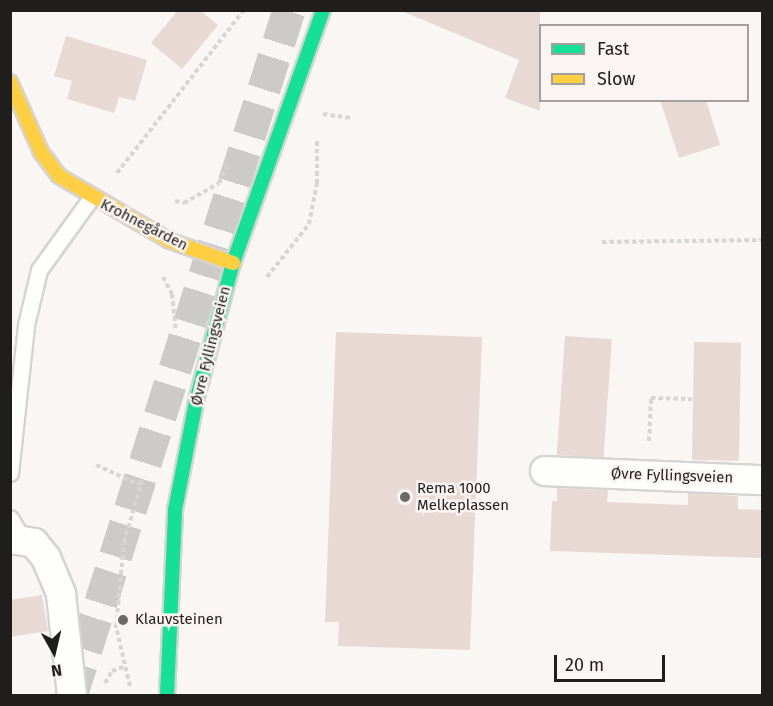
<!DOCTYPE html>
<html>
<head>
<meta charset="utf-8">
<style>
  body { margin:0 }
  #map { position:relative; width:773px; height:706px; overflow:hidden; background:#f9f6f4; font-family:"Fira Sans",sans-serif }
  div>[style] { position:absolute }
  .building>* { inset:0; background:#e8d9d4; transform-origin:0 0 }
  .primary-tunnel>* { height:33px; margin-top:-16.5px; transform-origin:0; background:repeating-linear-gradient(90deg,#cdcbc9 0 33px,transparent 0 49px) }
  .path>* { height:4px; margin-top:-2px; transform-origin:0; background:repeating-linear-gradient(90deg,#d6d6d5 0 4.5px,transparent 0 7.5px) }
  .roads { filter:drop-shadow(2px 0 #d6d4d3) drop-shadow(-2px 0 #d6d4d3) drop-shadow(0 2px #d6d4d3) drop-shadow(0 -2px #d6d4d3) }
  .lane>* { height:15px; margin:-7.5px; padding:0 7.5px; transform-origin:7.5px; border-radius:7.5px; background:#fefefd }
  .street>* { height:28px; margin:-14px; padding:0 14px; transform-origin:14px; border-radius:14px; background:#fefefd }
  .fast>* { height:14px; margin:-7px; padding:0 7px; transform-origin:7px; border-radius:7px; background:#16e098 }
  .slow>* { height:14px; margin:-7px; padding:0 7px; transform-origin:7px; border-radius:7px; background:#ffcf43 }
  .dots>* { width:16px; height:16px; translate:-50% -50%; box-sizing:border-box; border:3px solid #faf5f3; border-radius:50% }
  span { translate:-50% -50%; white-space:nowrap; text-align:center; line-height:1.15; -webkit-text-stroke:5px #faf5f3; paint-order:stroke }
  .street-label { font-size:15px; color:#1f1e1d }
  .poi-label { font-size:15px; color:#1f1e1d }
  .left { translate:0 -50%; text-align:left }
  .frame { position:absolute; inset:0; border:12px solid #1f1e1d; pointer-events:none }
  .legend { position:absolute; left:539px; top:24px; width:210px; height:78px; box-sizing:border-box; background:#faf5f3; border:2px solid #a29f9d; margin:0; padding:8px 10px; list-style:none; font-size:18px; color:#1f1e1d }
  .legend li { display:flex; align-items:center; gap:12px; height:30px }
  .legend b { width:30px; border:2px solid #a29f9d }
  .north { position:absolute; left:24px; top:622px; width:60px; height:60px; -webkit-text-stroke:4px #faf5f3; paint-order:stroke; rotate:172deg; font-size:16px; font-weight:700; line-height:24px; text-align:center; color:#1f1e1d }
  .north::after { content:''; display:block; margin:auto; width:21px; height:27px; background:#1f1e1d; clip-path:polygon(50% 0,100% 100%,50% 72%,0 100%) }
  .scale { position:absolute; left:554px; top:655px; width:111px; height:27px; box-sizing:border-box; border:3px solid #1f1e1d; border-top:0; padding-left:8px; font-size:18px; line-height:21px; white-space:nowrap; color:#1f1e1d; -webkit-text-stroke:4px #faf5f3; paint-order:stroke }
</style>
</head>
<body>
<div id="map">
  <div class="building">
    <i style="clip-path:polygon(178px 10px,200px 10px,218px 25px,182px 69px,151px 43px)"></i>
    <i style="clip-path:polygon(399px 10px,540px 10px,540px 111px,505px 98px,519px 60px)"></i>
    <i style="clip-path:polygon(66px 36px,147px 60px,135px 101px,119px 97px,114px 113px,67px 99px,72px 81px,54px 76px)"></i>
    <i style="clip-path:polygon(660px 100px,706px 100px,720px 145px,679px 158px)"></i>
    <i style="clip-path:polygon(336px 332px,482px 337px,470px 650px,338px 646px,339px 622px,325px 622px)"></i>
    <i style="left:565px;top:336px;width:47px;height:119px;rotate:4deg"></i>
    <i style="left:694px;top:342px;width:47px;height:118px;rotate:1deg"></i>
    <i style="clip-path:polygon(557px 488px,608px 490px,607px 502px,688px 505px,688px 493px,738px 496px,738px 509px,762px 510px,762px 558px,550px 551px,552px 501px,557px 501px)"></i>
    <i style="clip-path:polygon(42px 595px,48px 631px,10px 637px,10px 600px)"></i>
  </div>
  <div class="primary-tunnel">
    <i style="left:71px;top:696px;width:720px;rotate:-72.37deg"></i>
  </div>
  <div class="path">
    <i style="left:323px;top:114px;width:29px;rotate:8deg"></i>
    <i style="left:117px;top:173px;width:207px;rotate:-52.1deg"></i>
    <i style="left:175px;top:201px;width:9px;rotate:13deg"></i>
    <i style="left:184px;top:203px;width:40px;rotate:-29.7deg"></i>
    <i style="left:219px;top:183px;width:18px;rotate:-63deg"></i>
    <i style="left:602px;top:242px;width:160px;rotate:-0.7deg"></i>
    <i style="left:163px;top:277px;width:19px;rotate:62deg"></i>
    <i style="left:172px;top:294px;width:36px;rotate:84deg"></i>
    <i style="left:267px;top:277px;width:68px;rotate:-51.6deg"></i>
    <i style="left:309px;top:224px;width:42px;rotate:-79deg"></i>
    <i style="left:317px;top:183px;width:45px;rotate:-90deg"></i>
    <i style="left:649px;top:441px;width:43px;rotate:-87.3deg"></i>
    <i style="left:651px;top:398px;width:41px;rotate:1.4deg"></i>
    <i style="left:96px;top:465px;width:48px;rotate:24.4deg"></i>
    <i style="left:105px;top:683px;width:14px;rotate:-60deg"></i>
    <i style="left:112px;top:671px;width:12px;rotate:-20deg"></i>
    <i style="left:130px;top:686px;width:61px;rotate:-103.3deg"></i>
    <i style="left:116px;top:627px;width:85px;rotate:-84.6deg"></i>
    <i style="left:124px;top:542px;width:68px;rotate:-73.7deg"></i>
  </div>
  <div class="roads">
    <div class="lane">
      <i style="left:10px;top:473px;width:149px;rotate:-83.8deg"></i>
      <i style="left:26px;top:325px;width:57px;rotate:-76.7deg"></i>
      <i style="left:39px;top:270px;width:89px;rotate:-54.2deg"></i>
      <i style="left:10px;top:518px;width:23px;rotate:59deg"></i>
    </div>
    <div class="street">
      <i style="left:545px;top:471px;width:217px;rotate:2.4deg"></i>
      <i style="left:10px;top:539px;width:24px;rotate:9deg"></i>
      <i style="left:34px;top:543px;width:19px;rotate:51deg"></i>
      <i style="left:46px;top:558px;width:39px;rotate:67deg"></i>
      <i style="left:61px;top:594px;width:103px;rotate:83.8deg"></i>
    </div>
    <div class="fast">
      <i style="left:167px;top:696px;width:186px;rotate:-87.5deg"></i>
      <i style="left:175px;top:510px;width:115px;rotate:-79deg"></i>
      <i style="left:197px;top:397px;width:139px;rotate:-75deg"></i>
      <i style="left:233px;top:263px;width:269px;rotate:-70.4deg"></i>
    </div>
    <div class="slow">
      <i style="left:10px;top:82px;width:77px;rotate:66.1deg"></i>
      <i style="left:41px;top:152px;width:30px;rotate:53deg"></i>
      <i style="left:59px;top:176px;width:129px;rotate:30.4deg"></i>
      <i style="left:170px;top:241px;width:67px;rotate:19.2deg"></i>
    </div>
  </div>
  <div class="dots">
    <i style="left:405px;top:497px;background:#6b6a68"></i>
    <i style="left:123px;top:620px;background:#6b6a68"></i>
  </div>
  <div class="street-label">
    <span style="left:144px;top:225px;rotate:27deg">Krohnegården</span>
    <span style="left:211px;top:346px;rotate:-76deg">Øvre Fyllingsveien</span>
    <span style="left:672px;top:476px;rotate:2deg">Øvre Fyllingsveien</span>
  </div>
  <div class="poi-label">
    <span class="left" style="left:417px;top:497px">Rema 1000<br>Melkeplassen</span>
    <span class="left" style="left:135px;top:620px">Klauvsteinen</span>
  </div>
  <div class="frame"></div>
  <ul class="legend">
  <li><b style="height:8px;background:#16e098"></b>Fast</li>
  <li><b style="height:8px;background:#ffcf43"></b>Slow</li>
  </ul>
  <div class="north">N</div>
  <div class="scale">20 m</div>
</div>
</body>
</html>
